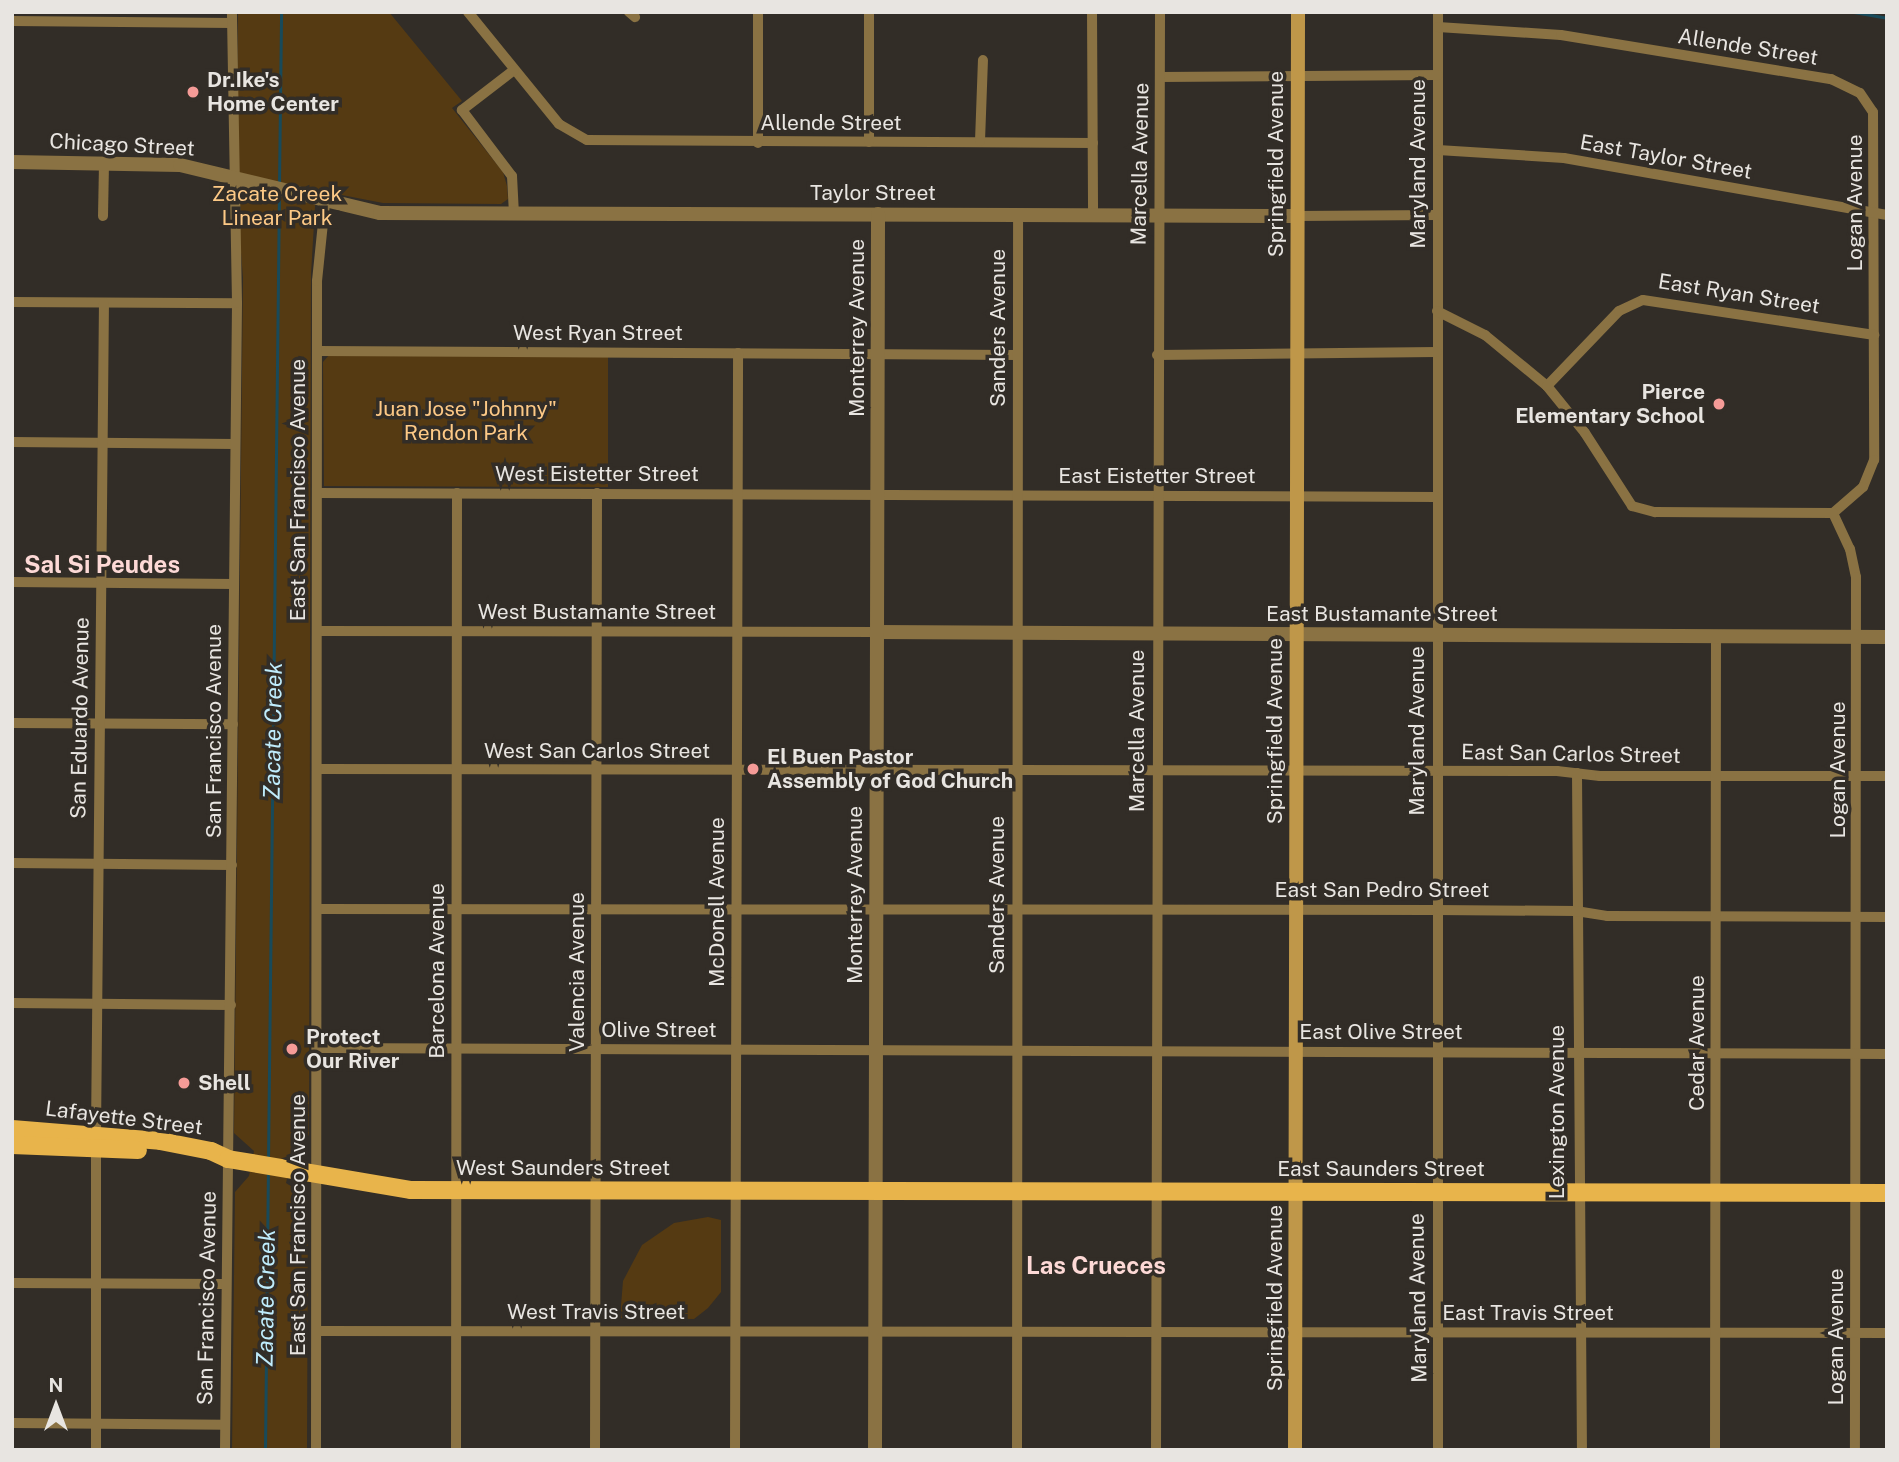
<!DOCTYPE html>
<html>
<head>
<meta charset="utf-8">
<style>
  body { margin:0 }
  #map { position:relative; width:1899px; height:1462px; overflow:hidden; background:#322d27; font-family:"Public Sans",sans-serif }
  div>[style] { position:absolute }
  .green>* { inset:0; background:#553a12 }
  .stream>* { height:2.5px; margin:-1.25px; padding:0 1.25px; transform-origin:1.25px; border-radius:1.25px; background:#184a5a }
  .minor>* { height:10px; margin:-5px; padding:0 5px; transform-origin:5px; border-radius:5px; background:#8a7243 }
  .tertiary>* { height:14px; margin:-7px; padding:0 7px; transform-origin:7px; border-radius:7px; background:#8a7243 }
  .secondary>* { height:14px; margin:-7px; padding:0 7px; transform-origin:7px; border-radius:7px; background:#bf9749 }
  .primary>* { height:18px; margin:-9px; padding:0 9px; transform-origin:9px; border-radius:9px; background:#e8b44b }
  .dots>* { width:19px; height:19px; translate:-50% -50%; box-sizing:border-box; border:4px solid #322d27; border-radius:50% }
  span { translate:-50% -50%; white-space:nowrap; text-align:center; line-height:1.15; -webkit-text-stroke:7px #322d27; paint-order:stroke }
  .street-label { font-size:21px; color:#e8e5e1 }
  .poi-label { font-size:21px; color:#e8e5e1; font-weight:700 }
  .left { translate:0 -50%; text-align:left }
  .right { translate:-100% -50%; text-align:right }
  .park-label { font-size:21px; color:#fdc986 }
  .water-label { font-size:23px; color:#bfecfc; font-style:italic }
  .quarter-label { font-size:24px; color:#fdd9d6; font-weight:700 }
  .frame { position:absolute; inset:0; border:14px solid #e8e5e1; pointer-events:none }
  .north { position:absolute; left:21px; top:1371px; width:70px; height:70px; -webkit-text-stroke:5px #322d27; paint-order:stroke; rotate:0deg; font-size:19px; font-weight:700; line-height:28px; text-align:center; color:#e8e5e1 }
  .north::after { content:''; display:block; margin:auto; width:24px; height:32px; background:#e8e5e1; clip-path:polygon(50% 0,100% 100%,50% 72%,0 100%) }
</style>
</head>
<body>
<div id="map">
  <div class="green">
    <i style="clip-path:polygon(238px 12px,389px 12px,462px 101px,452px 108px,503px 172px,507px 186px,508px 199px,501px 204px,383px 203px,316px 190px,311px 274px,309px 1135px,292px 1158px,286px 1183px,308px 1197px,307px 1450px,232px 1450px,235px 1192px,249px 1176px,254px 1151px,234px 1133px,243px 278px,237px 201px)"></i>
    <i style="clip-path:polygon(329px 355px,608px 356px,608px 487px,324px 486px,323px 362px)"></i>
    <i style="clip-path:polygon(708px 1217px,721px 1220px,721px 1292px,708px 1308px,694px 1319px,620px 1318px,623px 1281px,642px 1245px,674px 1223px)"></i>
  </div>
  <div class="stream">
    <i style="left:1854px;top:12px;width:34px;rotate:10deg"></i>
    <i style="left:279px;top:184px;width:172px;rotate:-89.3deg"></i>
    <i style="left:268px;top:1160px;width:966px;rotate:-89.35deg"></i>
    <i style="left:265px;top:1450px;width:276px;rotate:-89.4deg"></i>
  </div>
  <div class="minor">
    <i style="left:468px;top:12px;width:144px;rotate:50.9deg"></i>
    <i style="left:559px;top:124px;width:32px;rotate:30deg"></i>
    <i style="left:587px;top:140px;width:506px;rotate:0.34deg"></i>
    <i style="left:629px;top:12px;width:8px;rotate:40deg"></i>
    <i style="left:869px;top:12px;width:130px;rotate:90deg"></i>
    <i style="left:1092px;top:12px;width:203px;rotate:89.7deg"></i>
    <i style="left:1438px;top:12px;width:1438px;rotate:90deg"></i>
    <i style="left:12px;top:21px;width:220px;rotate:0.5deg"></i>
    <i style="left:1438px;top:27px;width:123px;rotate:3.7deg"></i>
    <i style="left:1561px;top:35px;width:274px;rotate:9.3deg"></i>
    <i style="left:1831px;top:79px;width:32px;rotate:26deg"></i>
    <i style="left:1860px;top:93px;width:23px;rotate:56deg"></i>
    <i style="left:1873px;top:112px;width:348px;rotate:89.8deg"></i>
    <i style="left:1874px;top:460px;width:29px;rotate:112deg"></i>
    <i style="left:1863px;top:487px;width:40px;rotate:139deg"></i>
    <i style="left:1833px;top:513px;width:40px;rotate:65deg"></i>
    <i style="left:1850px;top:549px;width:29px;rotate:78deg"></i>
    <i style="left:1856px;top:577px;width:873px;rotate:90.07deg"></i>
    <i style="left:514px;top:70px;width:66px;rotate:142.4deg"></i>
    <i style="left:462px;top:110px;width:83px;rotate:52.9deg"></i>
    <i style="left:512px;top:176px;width:37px;rotate:87deg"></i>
    <i style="left:1160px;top:77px;width:278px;rotate:-0.4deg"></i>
    <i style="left:980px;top:141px;width:81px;rotate:-87.9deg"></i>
    <i style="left:758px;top:143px;width:131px;rotate:-90deg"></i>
    <i style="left:1438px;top:150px;width:126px;rotate:3.6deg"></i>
    <i style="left:1564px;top:158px;width:328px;rotate:10deg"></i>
    <i style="left:103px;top:216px;width:53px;rotate:-88.9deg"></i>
    <i style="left:1297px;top:216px;width:140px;rotate:-0.4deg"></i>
    <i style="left:12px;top:302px;width:225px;rotate:0.3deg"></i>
    <i style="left:1437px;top:311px;width:54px;rotate:26.6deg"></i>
    <i style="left:1485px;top:335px;width:80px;rotate:39.4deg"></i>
    <i style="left:1547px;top:386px;width:60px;rotate:51deg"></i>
    <i style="left:1585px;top:433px;width:87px;rotate:57.2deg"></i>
    <i style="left:1632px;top:506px;width:24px;rotate:15deg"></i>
    <i style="left:1655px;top:512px;width:178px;rotate:0.3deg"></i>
    <i style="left:318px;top:351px;width:699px;rotate:0.33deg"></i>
    <i style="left:1157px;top:355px;width:280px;rotate:-0.6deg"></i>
    <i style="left:1547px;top:386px;width:104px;rotate:-46.2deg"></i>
    <i style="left:1619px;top:311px;width:26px;rotate:-25deg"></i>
    <i style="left:1643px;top:300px;width:234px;rotate:8.6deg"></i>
    <i style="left:12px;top:442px;width:223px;rotate:0.5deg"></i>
    <i style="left:317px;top:493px;width:1120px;rotate:0.2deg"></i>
    <i style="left:12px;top:582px;width:222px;rotate:0.5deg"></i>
    <i style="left:317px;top:631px;width:560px;rotate:0.1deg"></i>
    <i style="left:12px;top:723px;width:221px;rotate:0.3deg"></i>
    <i style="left:317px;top:769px;width:1240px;rotate:0.09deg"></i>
    <i style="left:1557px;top:771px;width:43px;rotate:6.6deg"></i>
    <i style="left:1600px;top:776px;width:287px"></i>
    <i style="left:1577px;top:773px;width:677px;rotate:89.58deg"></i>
    <i style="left:12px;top:863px;width:220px;rotate:0.5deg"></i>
    <i style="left:317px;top:909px;width:1119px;rotate:0.05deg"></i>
    <i style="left:1436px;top:910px;width:140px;rotate:0.4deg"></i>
    <i style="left:1576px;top:911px;width:31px;rotate:9deg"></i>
    <i style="left:1607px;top:916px;width:280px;rotate:0.2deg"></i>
    <i style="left:12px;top:1003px;width:219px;rotate:0.5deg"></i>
    <i style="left:317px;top:1048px;width:1570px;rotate:0.22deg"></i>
    <i style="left:96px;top:1133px;width:830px;rotate:-89.45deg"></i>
    <i style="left:12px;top:1283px;width:214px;rotate:0.3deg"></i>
    <i style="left:317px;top:1331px;width:1570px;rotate:0.07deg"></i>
    <i style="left:12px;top:1423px;width:213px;rotate:0.5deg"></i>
    <i style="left:96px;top:1450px;width:304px;rotate:-90deg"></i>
    <i style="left:225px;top:1450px;width:1147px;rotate:-89.4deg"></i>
    <i style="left:237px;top:303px;width:291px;rotate:-91deg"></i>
    <i style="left:316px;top:1450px;width:1169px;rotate:-89.95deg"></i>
    <i style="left:317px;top:281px;width:78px;rotate:-84.1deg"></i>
    <i style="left:456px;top:1450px;width:957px;rotate:-89.94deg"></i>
    <i style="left:595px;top:1450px;width:957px;rotate:-89.88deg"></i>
    <i style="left:735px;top:1450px;width:1097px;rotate:-89.84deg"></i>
    <i style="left:1017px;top:1450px;width:1236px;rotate:-89.95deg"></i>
    <i style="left:1156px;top:1450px;width:1438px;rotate:-89.84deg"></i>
    <i style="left:1715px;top:1450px;width:814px;rotate:-89.93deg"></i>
  </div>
  <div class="tertiary">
    <i style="left:12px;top:162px;width:168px;rotate:1deg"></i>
    <i style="left:180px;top:165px;width:206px;rotate:13.5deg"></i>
    <i style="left:380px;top:213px;width:917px;rotate:0.19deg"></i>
    <i style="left:877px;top:632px;width:1010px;rotate:0.28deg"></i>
    <i style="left:875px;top:1450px;width:1236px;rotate:-89.86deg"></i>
  </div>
  <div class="secondary">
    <i style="left:1295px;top:1450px;width:1438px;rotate:-89.88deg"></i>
  </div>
  <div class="primary">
    <i style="left:12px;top:1129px;width:148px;rotate:4.6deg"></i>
    <i style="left:160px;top:1141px;width:52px;rotate:11.1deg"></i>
    <i style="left:211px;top:1151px;width:19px;rotate:25deg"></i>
    <i style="left:228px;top:1159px;width:186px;rotate:9.6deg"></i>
    <i style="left:411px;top:1190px;width:1476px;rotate:0.12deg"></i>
    <i style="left:12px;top:1145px;width:126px;rotate:2.3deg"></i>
  </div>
  <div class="dots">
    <i style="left:193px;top:92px;background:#f59b97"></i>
    <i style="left:1719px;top:404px;background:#f59b97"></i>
    <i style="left:753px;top:769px;background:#f59b97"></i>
    <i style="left:292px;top:1049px;background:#f59b97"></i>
    <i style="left:184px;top:1083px;background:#f59b97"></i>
  </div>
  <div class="street-label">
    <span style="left:1748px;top:47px;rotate:9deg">Allende Street</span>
    <span style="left:831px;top:123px">Allende Street</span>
    <span style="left:122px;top:145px;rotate:3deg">Chicago Street</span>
    <span style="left:1666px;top:157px;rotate:10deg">East Taylor Street</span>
    <span style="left:1140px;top:164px;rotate:-89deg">Marcella Avenue</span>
    <span style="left:1276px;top:164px;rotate:-90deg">Springfield Avenue</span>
    <span style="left:1418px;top:164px;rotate:-90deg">Maryland Avenue</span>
    <span style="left:873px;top:193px">Taylor Street</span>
    <span style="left:1855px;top:203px;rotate:-90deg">Logan Avenue</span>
    <span style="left:1739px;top:294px;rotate:9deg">East Ryan Street</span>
    <span style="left:857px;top:328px;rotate:-90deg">Monterrey Avenue</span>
    <span style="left:998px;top:328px;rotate:-90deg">Sanders Avenue</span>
    <span style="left:598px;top:333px">West Ryan Street</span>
    <span style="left:597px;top:474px">West Eistetter Street</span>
    <span style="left:1157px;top:476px">East Eistetter Street</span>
    <span style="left:298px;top:490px;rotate:-90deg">East San Francisco Avenue</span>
    <span style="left:597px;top:612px">West Bustamante Street</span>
    <span style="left:1382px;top:614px">East Bustamante Street</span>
    <span style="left:80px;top:718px;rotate:-89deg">San Eduardo Avenue</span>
    <span style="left:214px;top:731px;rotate:-90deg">San Francisco Avenue</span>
    <span style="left:1137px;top:731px;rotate:-90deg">Marcella Avenue</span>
    <span style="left:1275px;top:731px;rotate:-90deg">Springfield Avenue</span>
    <span style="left:1417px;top:731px;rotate:-90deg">Maryland Avenue</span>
    <span style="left:597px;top:751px">West San Carlos Street</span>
    <span style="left:1571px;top:754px;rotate:1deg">East San Carlos Street</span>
    <span style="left:1838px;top:770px;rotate:-90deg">Logan Avenue</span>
    <span style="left:1382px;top:890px">East San Pedro Street</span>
    <span style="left:855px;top:895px;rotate:-90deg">Monterrey Avenue</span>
    <span style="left:997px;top:895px;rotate:-90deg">Sanders Avenue</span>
    <span style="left:717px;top:902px;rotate:-90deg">McDonell Avenue</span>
    <span style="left:437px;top:971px;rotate:-90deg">Barcelona Avenue</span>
    <span style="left:577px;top:972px;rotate:-90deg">Valencia Avenue</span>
    <span style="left:659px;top:1030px">Olive Street</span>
    <span style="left:1381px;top:1032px">East Olive Street</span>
    <span style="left:1697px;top:1043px;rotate:-90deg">Cedar Avenue</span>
    <span style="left:1557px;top:1112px;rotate:-90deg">Lexington Avenue</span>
    <span style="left:124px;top:1118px;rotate:7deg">Lafayette Street</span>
    <span style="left:563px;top:1168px">West Saunders Street</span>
    <span style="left:1381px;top:1169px">East Saunders Street</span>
    <span style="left:298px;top:1225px;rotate:-90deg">East San Francisco Avenue</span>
    <span style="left:207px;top:1298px;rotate:-89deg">San Francisco Avenue</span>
    <span style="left:1275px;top:1298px;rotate:-90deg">Springfield Avenue</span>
    <span style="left:1418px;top:1298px;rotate:-91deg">Maryland Avenue</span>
    <span style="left:596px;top:1312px">West Travis Street</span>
    <span style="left:1528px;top:1313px">East Travis Street</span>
    <span style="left:1836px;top:1337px;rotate:-90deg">Logan Avenue</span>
  </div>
  <div class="poi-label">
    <span class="left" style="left:207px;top:92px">Dr.Ike's<br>Home Center</span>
    <span class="right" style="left:1705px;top:404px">Pierce<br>Elementary School</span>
    <span class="left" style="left:767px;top:769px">El Buen Pastor<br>Assembly of God Church</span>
    <span class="left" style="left:306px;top:1049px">Protect<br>Our River</span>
    <span class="left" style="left:198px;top:1083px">Shell</span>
  </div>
  <div class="park-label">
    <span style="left:277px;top:206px">Zacate Creek<br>Linear Park</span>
    <span style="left:466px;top:421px">Juan Jose "Johnny"<br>Rendon Park</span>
  </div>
  <div class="water-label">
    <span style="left:273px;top:731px;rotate:-89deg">Zacate Creek</span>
    <span style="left:266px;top:1298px;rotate:-89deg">Zacate Creek</span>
  </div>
  <div class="quarter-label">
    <span style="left:102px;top:565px">Sal Si Peudes</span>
    <span style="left:1096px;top:1266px">Las Crueces</span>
  </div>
  <div class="frame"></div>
  <div class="north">N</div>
</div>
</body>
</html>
